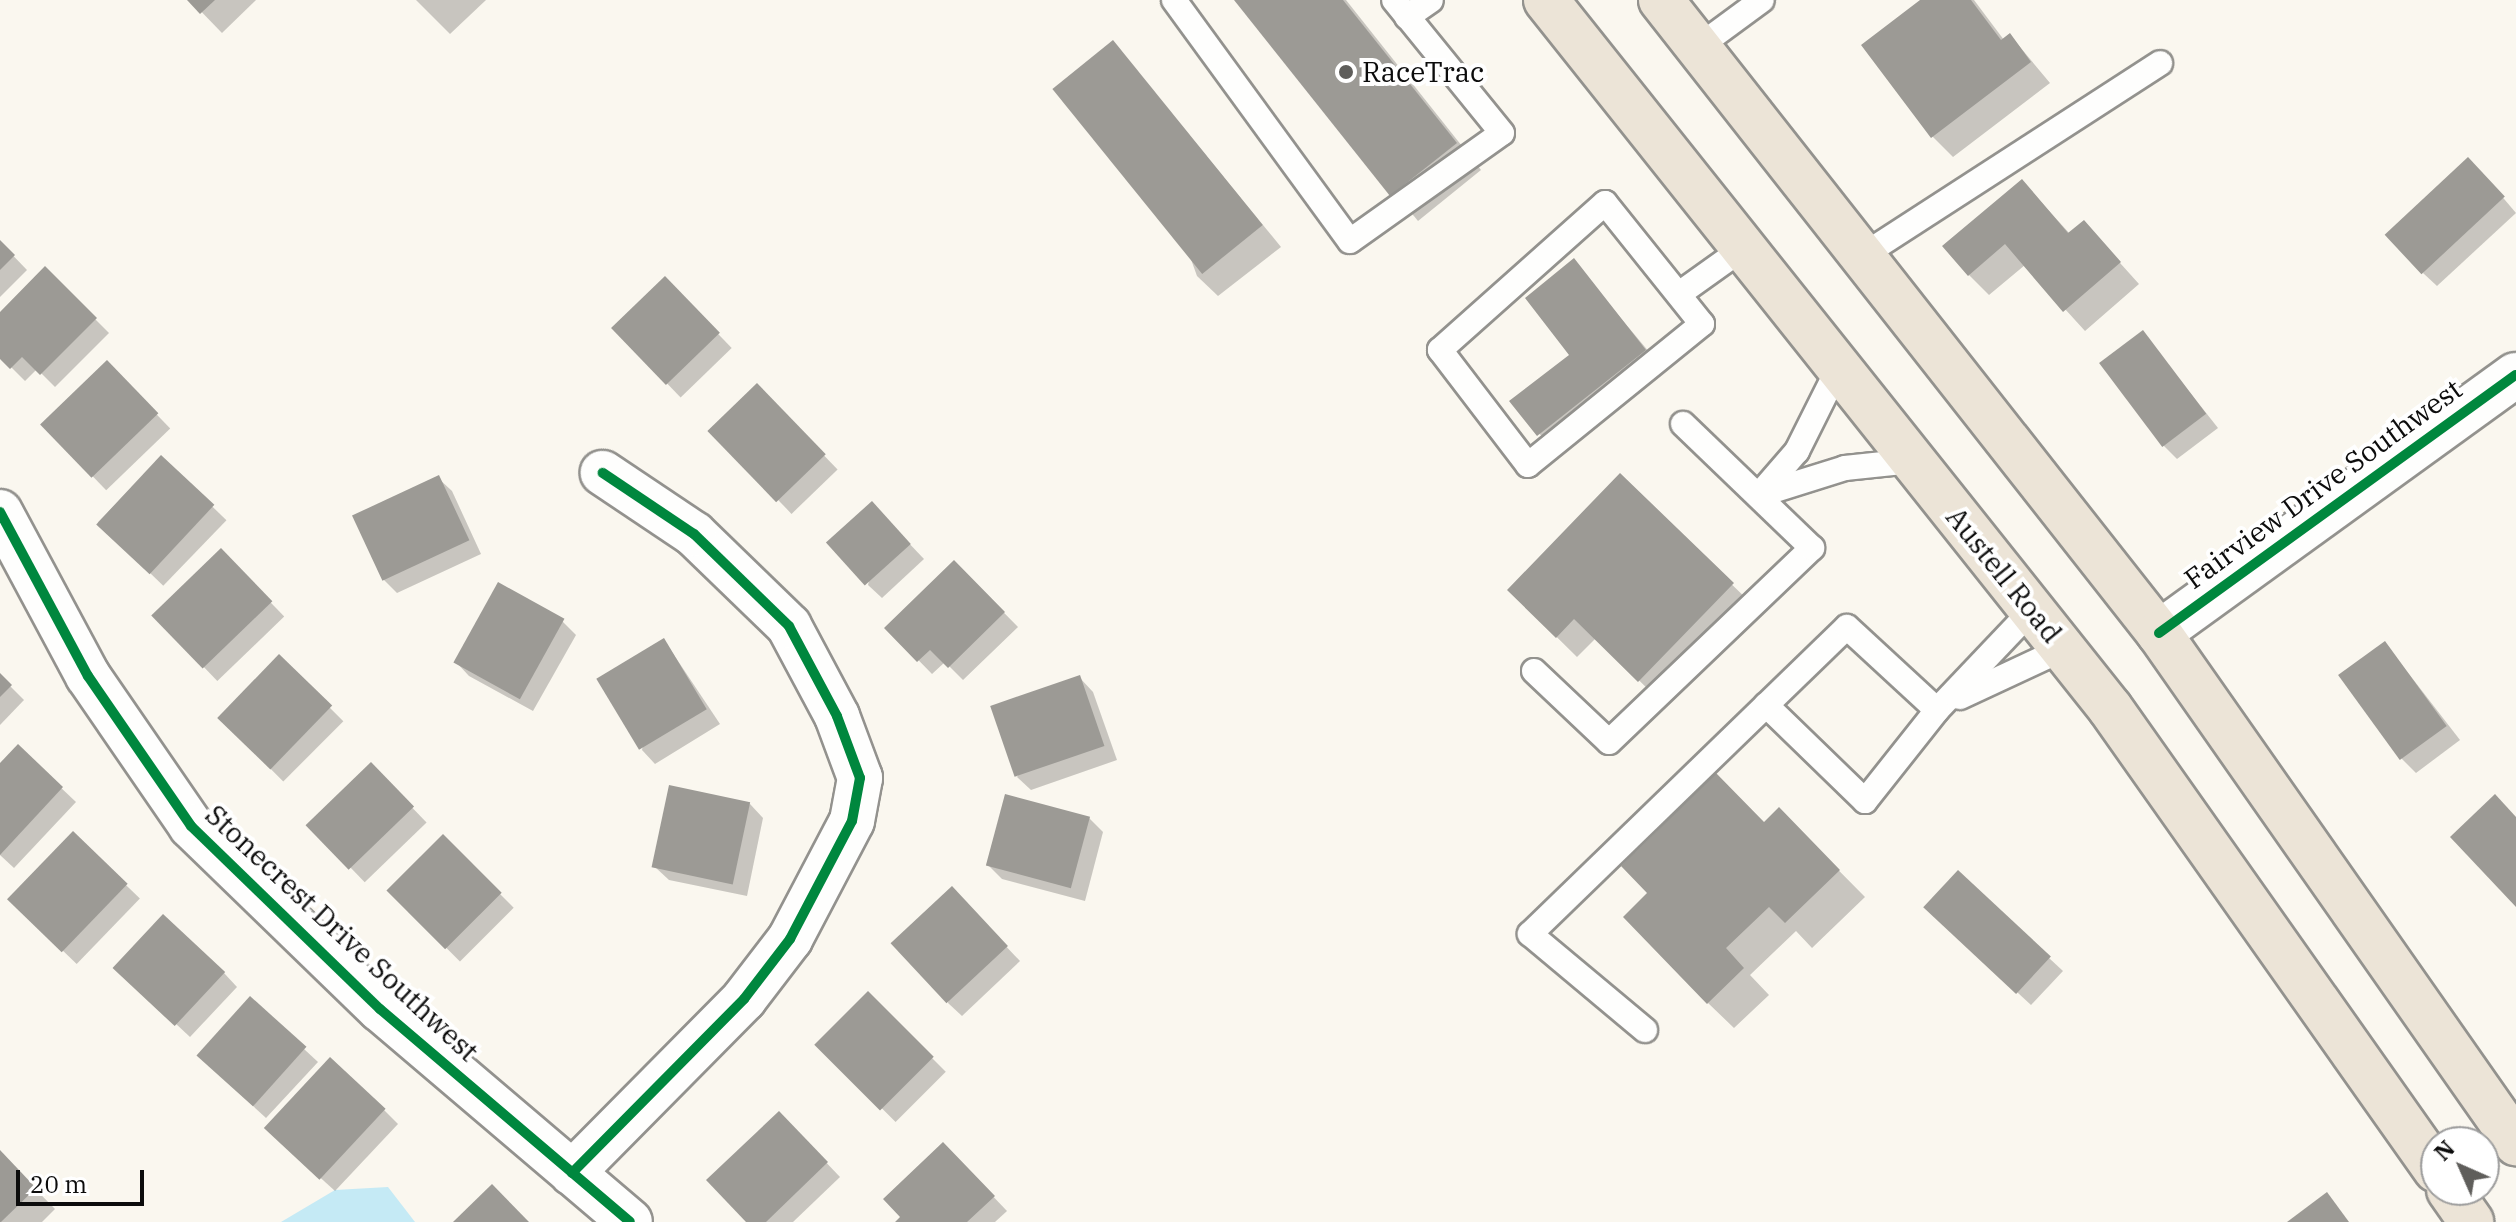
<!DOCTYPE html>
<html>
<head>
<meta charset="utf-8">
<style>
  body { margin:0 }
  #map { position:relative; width:2516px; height:1222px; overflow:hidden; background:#faf7ef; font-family:"IBM Plex Serif",serif }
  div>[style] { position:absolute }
  .water>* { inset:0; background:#c5eaf5 }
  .shadow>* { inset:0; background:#0003; transform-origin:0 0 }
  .building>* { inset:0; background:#9c9a95; transform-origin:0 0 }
  .roads { filter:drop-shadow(2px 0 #93928e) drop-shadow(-2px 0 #93928e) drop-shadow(0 2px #93928e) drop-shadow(0 -2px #93928e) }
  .service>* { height:24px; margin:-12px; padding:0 12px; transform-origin:12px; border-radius:12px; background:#fefefd }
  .minor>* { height:44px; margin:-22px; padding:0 22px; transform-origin:22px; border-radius:22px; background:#fefefd }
  .primary>* { height:44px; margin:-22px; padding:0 22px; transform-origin:22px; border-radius:22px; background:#ece4d7 }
  .cycleway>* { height:10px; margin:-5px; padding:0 5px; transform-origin:5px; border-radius:5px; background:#00873e }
  .dots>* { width:22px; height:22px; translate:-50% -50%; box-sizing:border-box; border:4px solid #fff; border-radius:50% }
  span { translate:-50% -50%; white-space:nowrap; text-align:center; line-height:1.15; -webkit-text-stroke:8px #fff; paint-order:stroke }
  .poi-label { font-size:28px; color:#0c0c0c }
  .left { translate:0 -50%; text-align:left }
  .street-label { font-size:28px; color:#0c0c0c }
  .north { position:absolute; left:2420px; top:1126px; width:80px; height:80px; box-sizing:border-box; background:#fff; border:2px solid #9e9e9e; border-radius:50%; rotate:315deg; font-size:22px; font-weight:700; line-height:32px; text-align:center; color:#0c0c0c }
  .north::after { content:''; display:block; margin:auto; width:28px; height:36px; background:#5f5e5b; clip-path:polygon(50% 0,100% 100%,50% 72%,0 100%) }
  .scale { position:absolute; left:16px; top:1170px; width:128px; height:36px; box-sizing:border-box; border:4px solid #0c0c0c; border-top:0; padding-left:10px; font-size:24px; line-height:28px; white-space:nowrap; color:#0c0c0c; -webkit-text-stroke:6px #fff; paint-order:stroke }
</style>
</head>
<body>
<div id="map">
  <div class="water">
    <i style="clip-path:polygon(388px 1187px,415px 1222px,281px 1222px,335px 1190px)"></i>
  </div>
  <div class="shadow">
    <i style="clip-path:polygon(190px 0,256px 0,222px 33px)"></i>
    <i style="clip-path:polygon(416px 0,486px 0,450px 34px)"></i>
    <i style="clip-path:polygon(1237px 0,1346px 0,1481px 170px,1418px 221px)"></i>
    <i style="clip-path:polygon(1923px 0,1974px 0,2004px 40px,2010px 35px,2050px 83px,1953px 157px,1932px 136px)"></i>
    <i style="clip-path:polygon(1113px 42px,1281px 247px,1218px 296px,1197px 276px)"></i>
    <i style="clip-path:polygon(2482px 173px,2516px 213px,2437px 286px,2423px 273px)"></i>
    <i style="clip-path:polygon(2022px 181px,2070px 234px,2084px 223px,2139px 284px,2085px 331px,2025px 265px,1989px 295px,1969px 275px)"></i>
    <i style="clip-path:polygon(0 242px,27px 270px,0 297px)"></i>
    <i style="clip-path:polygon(1573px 261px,1665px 371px,1558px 455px,1512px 402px,1572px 355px)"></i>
    <i style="clip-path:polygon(45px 269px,109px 333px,55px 387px,37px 369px,25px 381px,0 356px,0 315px)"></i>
    <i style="left:665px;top:279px;width:96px;height:71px;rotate:46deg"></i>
    <i style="clip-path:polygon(2143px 333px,2218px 428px,2177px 459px,2163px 445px)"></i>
    <i style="left:107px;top:363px;width:91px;height:89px;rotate:46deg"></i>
    <i style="left:757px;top:386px;width:116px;height:64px;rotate:46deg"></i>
    <i style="left:161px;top:457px;width:91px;height:91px;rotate:44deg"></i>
    <i style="clip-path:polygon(1620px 476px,1753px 605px,1660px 701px,1596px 638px,1577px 657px,1509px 590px)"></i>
    <i style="clip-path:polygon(438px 478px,452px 491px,481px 554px,397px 593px,383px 579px)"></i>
    <i style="clip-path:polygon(885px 518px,924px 559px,882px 598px,868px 585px)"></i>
    <i style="left:221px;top:551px;width:91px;height:93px;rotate:46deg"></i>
    <i style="clip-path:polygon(954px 562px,1018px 627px,963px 680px,945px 662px,932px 674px,887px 628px)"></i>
    <i style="clip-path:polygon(562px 621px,576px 635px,533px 711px,469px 676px,456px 662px)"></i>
    <i style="clip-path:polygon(664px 640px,720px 724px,655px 764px,642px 750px)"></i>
    <i style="clip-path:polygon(2385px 643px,2460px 740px,2416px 773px,2402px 759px)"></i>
    <i style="left:279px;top:657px;width:91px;height:85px;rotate:45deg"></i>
    <i style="clip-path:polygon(0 676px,24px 700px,0 725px)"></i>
    <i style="clip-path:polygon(1080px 678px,1093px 692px,1117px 760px,1031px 790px,1017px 777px)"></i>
    <i style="clip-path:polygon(18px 747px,76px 802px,14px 868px,0 855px,0 766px)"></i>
    <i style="left:371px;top:765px;width:80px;height:86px;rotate:46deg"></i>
    <i style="clip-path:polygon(750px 804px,763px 818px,747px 896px,669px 880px,655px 867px)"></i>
    <i style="clip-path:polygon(1779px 810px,1865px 897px,1812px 948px,1796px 931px,1750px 975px,1769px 995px,1734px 1028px,1708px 1003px,1764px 825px)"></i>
    <i style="clip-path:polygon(1089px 818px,1103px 832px,1085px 901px,1002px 879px,988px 865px)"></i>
    <i style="left:73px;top:834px;width:93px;height:91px;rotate:44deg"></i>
    <i style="left:443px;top:837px;width:100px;height:76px;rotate:45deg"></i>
    <i style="clip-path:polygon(965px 903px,1020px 961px,962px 1016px,948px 1003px)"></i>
    <i style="clip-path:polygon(1939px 920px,2049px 958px,2063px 971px,2031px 1005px)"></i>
    <i style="clip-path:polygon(224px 973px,237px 987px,190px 1037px,129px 980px)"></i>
    <i style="left:868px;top:994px;width:110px;height:71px;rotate:45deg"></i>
    <i style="clip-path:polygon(304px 1049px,318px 1062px,266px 1118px,212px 1068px)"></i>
    <i style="clip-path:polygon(384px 1110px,398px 1124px,335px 1191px,281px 1142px)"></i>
    <i style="clip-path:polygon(779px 1113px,840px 1177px,793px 1222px,749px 1222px)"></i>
    <i style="clip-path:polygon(943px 1144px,1007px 1211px,995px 1222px,898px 1222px)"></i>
    <i style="clip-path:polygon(0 1153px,55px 1209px,42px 1222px,0 1222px)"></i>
  </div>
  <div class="building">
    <i style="clip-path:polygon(187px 0,215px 0,200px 14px)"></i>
    <i style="clip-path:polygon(1234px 0,1343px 0,1457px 143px,1390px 196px)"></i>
    <i style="clip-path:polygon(1920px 0,1971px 0,2001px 40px,2010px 33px,2031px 62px,1931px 138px,1861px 45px)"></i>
    <i style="left:1113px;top:40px;width:238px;height:78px;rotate:51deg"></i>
    <i style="left:2468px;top:157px;width:54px;height:114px;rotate:47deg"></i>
    <i style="clip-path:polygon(2022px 179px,2068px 233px,2084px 220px,2121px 262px,2063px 312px,2005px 244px,1968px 276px,1942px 246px)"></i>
    <i style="clip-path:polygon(0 240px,15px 255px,0 270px)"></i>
    <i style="clip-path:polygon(1574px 258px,1646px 350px,1537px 436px,1509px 401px,1569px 355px,1525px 298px)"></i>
    <i style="clip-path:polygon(45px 266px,97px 318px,40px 375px,22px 357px,10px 369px,0 359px,0 312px)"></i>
    <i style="left:665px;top:276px;width:79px;height:75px;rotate:46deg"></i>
    <i style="left:2143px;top:330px;width:105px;height:55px;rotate:53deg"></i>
    <i style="left:107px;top:360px;width:74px;height:93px;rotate:46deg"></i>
    <i style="left:757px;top:383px;width:99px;height:69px;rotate:46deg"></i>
    <i style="left:161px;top:455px;width:73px;height:95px;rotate:43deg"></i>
    <i style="clip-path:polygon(1620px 473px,1734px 583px,1638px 682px,1574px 619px,1556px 638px,1507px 590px)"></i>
    <i style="left:439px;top:475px;width:72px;height:96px;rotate:65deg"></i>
    <i style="left:872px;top:501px;width:58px;height:62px;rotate:48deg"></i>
    <i style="left:221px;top:548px;width:74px;height:97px;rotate:46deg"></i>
    <i style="clip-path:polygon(954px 560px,1005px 612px,948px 668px,930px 650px,917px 662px,884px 628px)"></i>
    <i style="left:498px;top:582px;width:76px;height:92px;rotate:29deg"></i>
    <i style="left:664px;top:638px;width:83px;height:79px;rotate:59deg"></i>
    <i style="left:2385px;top:641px;width:105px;height:58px;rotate:54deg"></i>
    <i style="left:279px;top:654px;width:74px;height:89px;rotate:44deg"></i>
    <i style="clip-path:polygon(0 673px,12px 685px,0 697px)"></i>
    <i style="left:1080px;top:675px;width:75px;height:95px;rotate:71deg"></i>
    <i style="clip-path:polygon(18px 744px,63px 787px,0 855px,0 763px)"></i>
    <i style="left:371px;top:762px;width:62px;height:91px;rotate:46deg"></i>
    <i style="clip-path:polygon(1716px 773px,1764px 822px,1779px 807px,1840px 870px,1785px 923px,1769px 907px,1726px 948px,1744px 968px,1707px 1004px,1623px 917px,1647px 893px,1621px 866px)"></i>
    <i style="left:669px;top:785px;width:83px;height:84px;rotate:12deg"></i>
    <i style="left:1005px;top:794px;width:88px;height:74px;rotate:15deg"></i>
    <i style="clip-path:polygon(2495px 794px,2516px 817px,2516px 907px,2450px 837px)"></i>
    <i style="left:73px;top:831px;width:76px;height:95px;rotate:44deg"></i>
    <i style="left:443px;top:834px;width:83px;height:80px;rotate:45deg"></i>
    <i style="left:1958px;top:870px;width:127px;height:51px;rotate:43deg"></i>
    <i style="left:952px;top:886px;width:82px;height:84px;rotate:47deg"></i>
    <i style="left:163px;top:914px;width:85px;height:74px;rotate:43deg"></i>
    <i style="left:868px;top:991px;width:93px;height:76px;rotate:45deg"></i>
    <i style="left:250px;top:996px;width:76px;height:80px;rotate:42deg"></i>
    <i style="left:330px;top:1057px;width:76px;height:97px;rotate:43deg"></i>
    <i style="clip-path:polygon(779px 1111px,828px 1162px,766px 1222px,746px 1222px,706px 1180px)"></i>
    <i style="clip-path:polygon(943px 1142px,995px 1196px,967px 1222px,895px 1222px,900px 1217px,883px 1199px)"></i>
    <i style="clip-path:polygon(0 1150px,36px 1188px,1px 1222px,0 1222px)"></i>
    <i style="clip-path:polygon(492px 1184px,529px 1222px,453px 1222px)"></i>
    <i style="clip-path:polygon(2327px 1192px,2349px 1222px,2287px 1222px)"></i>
  </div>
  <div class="roads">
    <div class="service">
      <i style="left:1174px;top:0;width:298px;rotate:53.9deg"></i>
      <i style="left:1350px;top:241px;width:186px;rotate:-35.4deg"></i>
      <i style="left:1502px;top:133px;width:171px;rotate:-129.1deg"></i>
      <i style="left:1407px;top:17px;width:29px;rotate:-35deg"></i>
      <i style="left:1698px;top:47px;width:79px;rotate:-36.3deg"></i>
      <i style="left:1605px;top:203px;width:155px;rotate:51.3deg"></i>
      <i style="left:1702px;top:324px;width:224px;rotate:141deg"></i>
      <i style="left:1528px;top:465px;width:145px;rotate:-127.4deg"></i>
      <i style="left:1440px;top:350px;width:221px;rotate:-41.7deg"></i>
      <i style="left:1862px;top:256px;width:355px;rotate:-32.9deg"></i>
      <i style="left:1679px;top:294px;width:77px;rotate:-35.5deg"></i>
      <i style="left:1838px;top:369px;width:92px;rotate:116.6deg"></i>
      <i style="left:1797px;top:451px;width:58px;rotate:130.8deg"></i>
      <i style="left:1759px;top:495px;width:90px;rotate:-17.4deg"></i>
      <i style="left:1845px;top:468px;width:67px;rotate:-6deg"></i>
      <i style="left:1534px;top:671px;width:103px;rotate:43.4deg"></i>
      <i style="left:1609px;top:742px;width:281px;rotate:-43.7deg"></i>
      <i style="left:1812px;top:548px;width:179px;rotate:-136.1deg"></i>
      <i style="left:1960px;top:697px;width:114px;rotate:-25deg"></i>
      <i style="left:1766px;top:705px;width:138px;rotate:44.1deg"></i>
      <i style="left:1865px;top:801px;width:116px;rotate:-51.6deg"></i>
      <i style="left:1937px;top:710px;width:138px;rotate:-46.5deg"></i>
      <i style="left:1645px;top:1030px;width:150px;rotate:-140.1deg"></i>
      <i style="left:1530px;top:934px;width:441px;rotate:-44.1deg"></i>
      <i style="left:1847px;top:627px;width:122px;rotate:42.7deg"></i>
    </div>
    <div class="minor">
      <i style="left:0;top:512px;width:186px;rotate:61.8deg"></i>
      <i style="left:88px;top:676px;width:182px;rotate:55.5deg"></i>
      <i style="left:191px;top:826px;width:263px;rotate:44.1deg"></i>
      <i style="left:380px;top:1009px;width:328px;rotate:40.4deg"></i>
      <i style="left:2159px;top:633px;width:440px;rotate:-35.9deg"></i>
      <i style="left:572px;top:1173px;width:245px;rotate:-45.3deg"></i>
      <i style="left:744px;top:999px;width:76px;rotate:-52.5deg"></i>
      <i style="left:790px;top:939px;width:133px;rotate:-62.3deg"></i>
      <i style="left:852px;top:821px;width:44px;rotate:-79.5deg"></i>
      <i style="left:860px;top:778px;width:66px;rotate:-110.4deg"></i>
      <i style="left:837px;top:716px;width:102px;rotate:-118.1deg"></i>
      <i style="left:789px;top:626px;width:132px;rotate:-135.9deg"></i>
      <i style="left:694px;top:534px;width:110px;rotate:-146.2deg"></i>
    </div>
    <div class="primary">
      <i style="left:1546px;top:0;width:905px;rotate:51.46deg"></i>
      <i style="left:2110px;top:708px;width:565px;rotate:54.79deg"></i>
      <i style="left:1661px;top:0;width:805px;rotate:51.81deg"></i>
      <i style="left:2159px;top:633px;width:623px;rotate:55.01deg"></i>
      <i style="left:2449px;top:1190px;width:39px;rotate:55deg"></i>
    </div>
  </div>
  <div class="cycleway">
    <i style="left:0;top:512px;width:186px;rotate:61.8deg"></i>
    <i style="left:88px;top:676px;width:182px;rotate:55.5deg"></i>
    <i style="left:191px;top:826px;width:263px;rotate:44.1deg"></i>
    <i style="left:380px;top:1009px;width:328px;rotate:40.4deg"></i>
    <i style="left:2159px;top:633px;width:440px;rotate:-35.9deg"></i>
    <i style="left:572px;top:1173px;width:245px;rotate:-45.3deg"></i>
    <i style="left:744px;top:999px;width:76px;rotate:-52.5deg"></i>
    <i style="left:790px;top:939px;width:133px;rotate:-62.3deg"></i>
    <i style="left:852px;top:821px;width:44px;rotate:-79.5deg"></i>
    <i style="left:860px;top:778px;width:66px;rotate:-110.4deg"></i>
    <i style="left:837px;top:716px;width:102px;rotate:-118.1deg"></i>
    <i style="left:789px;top:626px;width:132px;rotate:-135.9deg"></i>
    <i style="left:694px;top:534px;width:110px;rotate:-146.2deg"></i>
  </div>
  <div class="dots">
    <i style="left:1346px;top:72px;background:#5f5e5b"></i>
  </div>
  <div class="poi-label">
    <span class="left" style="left:1362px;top:72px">RaceTrac</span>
  </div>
  <div class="street-label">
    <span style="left:2323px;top:484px;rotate:-36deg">Fairview Drive Southwest</span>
    <span style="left:2004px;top:575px;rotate:51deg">Austell Road</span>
    <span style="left:342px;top:933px;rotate:43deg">Stonecrest Drive Southwest</span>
  </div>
  <div class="north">N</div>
  <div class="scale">20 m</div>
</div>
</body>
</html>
